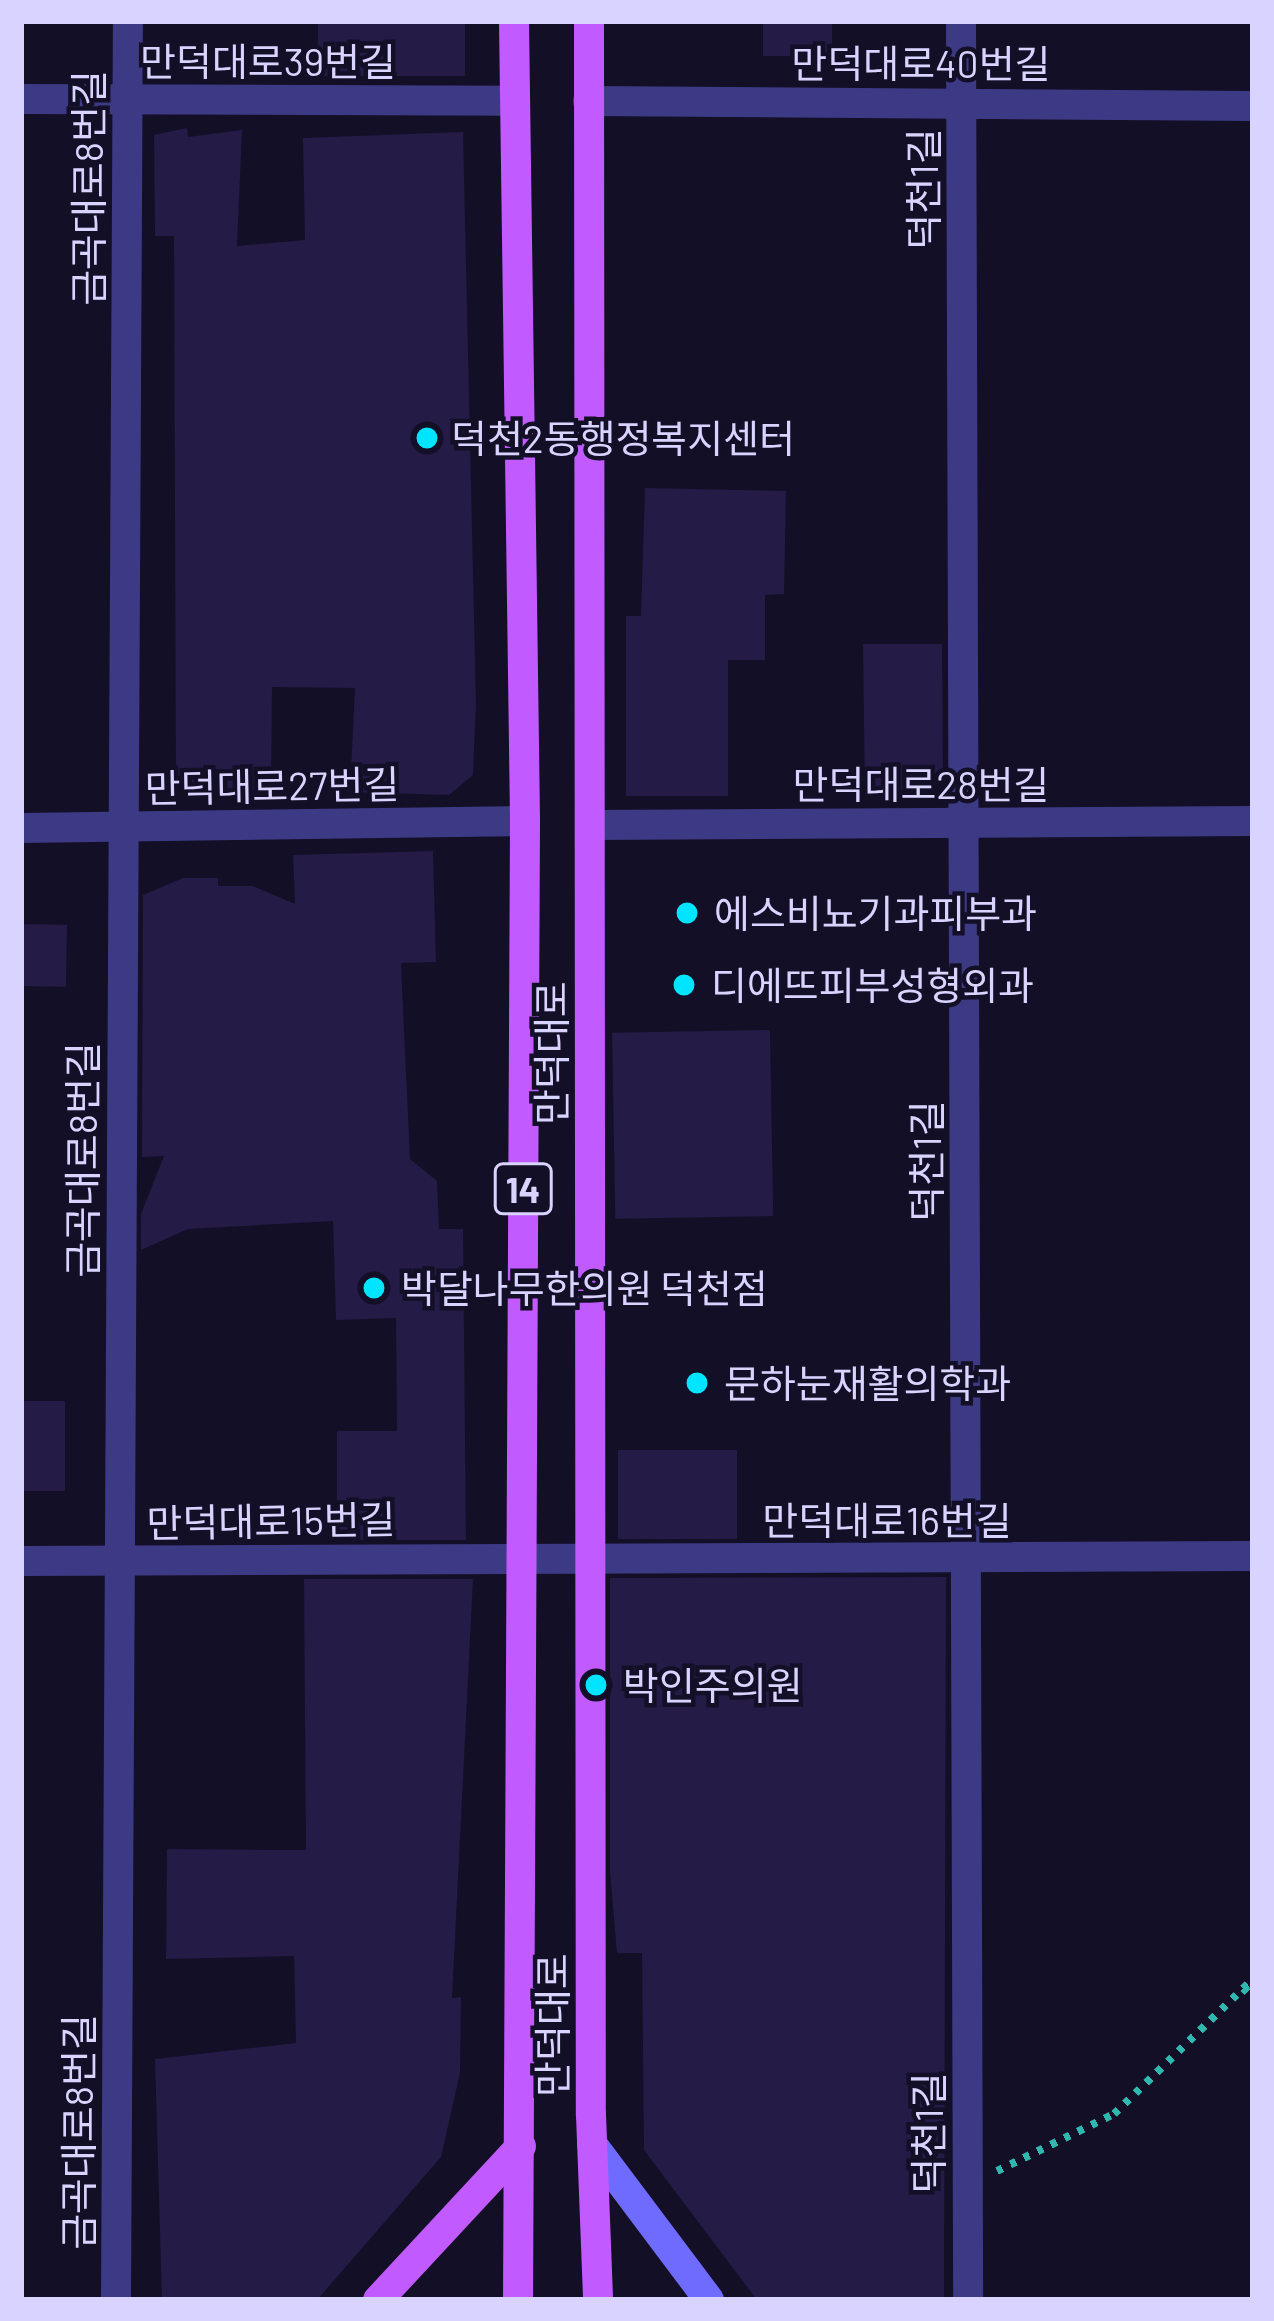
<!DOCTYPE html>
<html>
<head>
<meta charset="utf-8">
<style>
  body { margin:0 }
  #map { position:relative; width:1274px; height:2321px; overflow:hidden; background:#130f26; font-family:Barlow,"Noto Sans KR",sans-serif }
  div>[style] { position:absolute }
  .building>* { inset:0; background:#241b47; transform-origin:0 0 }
  .path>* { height:8px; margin-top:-4px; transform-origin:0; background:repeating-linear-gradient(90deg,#2fb8b0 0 6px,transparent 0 15px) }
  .minor>* { height:30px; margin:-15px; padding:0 15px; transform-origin:15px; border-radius:15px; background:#3d3a85 }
  .secondary>* { height:30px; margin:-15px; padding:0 15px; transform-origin:15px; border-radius:15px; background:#6f6bff }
  .primary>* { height:30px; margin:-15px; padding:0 15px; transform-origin:15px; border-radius:15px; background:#c25bff }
  .dots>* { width:33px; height:33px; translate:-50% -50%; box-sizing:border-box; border:6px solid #130f26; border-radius:50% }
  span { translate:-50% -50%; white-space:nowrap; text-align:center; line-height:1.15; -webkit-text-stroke:9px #130f26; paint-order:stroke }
  .shield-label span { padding:3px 9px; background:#130f26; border:3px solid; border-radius:9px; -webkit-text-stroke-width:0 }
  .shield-label { font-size:36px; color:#d9d4ff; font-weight:700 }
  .street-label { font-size:39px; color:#d9d4ff }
  .poi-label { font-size:39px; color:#d9d4ff }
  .left { translate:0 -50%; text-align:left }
  .frame { position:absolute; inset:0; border:24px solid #d9d4ff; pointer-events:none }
</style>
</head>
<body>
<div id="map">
  <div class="building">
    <i style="left:318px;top:21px;width:147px;height:55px"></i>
    <i style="left:763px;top:21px;width:69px;height:35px"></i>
    <i style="clip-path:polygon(187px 128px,188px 137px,242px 130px,237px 246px,305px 240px,303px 138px,463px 132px,476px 704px,473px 775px,449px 795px,350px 792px,355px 688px,272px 687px,271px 791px,176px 786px,174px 236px,155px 236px,154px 135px)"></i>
    <i style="clip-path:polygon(645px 488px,786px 491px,784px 594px,765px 595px,765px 660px,728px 660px,728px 796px,626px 796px,626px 616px,641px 616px)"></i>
    <i style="clip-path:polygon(863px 644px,942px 644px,943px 775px,929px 795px,865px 797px)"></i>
    <i style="clip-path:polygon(433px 851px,436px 962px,401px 963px,410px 1159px,437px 1181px,439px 1229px,463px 1229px,466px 1540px,337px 1540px,337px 1431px,397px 1431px,396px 1318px,336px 1320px,333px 1221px,188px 1229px,141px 1250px,141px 1214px,164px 1156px,142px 1157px,143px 895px,183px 878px,218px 878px,218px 886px,253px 886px,295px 904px,293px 855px)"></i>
    <i style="left:21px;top:924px;width:46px;height:62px;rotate:1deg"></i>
    <i style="left:770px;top:1030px;width:186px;height:158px;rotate:89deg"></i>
    <i style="left:21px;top:1401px;width:44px;height:90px"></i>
    <i style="left:737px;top:1450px;width:89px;height:119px;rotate:90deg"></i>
    <i style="clip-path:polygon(946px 1577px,944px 2300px,757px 2300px,644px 2150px,642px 1953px,617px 1953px,610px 1871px,610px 1578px)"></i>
    <i style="clip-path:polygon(304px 1579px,473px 1579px,452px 1998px,461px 1997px,460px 2073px,441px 2157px,317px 2300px,162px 2300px,155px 2059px,296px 2043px,294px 1956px,166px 1959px,167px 1849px,306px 1850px)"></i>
  </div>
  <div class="path">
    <i style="left:1243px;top:1988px;width:13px;rotate:42deg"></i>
    <i style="left:997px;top:2171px;width:130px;rotate:-26deg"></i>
    <i style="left:1114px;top:2114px;width:194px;rotate:-44.2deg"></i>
  </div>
  <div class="minor">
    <i style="left:961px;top:21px;width:2279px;rotate:89.82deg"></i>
    <i style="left:21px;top:99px;width:493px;rotate:0.2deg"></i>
    <i style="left:588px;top:101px;width:665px;rotate:0.43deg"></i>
    <i style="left:590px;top:825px;width:663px;rotate:-0.35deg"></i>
    <i style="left:21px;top:828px;width:504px;rotate:-0.8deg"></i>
    <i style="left:21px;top:1561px;width:1232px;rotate:-0.23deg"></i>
    <i style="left:116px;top:2300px;width:2279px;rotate:-89.7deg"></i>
  </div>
  <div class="secondary">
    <i style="left:592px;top:2144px;width:195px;rotate:53.1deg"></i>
  </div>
  <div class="primary">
    <i style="left:514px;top:21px;width:800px;rotate:89.21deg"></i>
    <i style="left:525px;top:821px;width:1479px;rotate:90.27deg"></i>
    <i style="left:589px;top:21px;width:2094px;rotate:89.95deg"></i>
    <i style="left:591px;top:2115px;width:185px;rotate:87.8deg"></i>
    <i style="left:378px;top:2300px;width:210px;rotate:-47.1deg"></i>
  </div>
  <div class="dots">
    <i style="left:427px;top:438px;background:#00e5ff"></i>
    <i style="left:687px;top:913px;background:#00e5ff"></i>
    <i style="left:684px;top:985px;background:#00e5ff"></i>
    <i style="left:374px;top:1288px;background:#00e5ff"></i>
    <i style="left:697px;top:1383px;background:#00e5ff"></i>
    <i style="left:596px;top:1685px;background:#00e5ff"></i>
  </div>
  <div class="shield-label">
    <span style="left:523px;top:1189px">14</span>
  </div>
  <div class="street-label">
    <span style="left:268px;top:61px">만덕대로39번길</span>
    <span style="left:921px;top:63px">만덕대로40번길</span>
    <span style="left:88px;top:188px;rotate:-90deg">금곡대로8번길</span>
    <span style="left:923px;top:189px;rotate:-90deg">덕천1길</span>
    <span style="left:921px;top:784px">만덕대로28번길</span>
    <span style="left:272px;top:786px;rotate:-1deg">만덕대로27번길</span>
    <span style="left:551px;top:1053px;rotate:-90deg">만덕대로</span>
    <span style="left:82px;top:1160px;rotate:-90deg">금곡대로8번길</span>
    <span style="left:926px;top:1161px;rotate:-90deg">덕천1길</span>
    <span style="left:887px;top:1520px">만덕대로16번길</span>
    <span style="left:271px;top:1521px;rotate:-1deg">만덕대로15번길</span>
    <span style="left:552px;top:2025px;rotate:-90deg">만덕대로</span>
    <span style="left:78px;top:2132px;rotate:-90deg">금곡대로8번길</span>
    <span style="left:928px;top:2133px;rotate:-90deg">덕천1길</span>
  </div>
  <div class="poi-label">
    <span class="left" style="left:451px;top:438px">덕천2동행정복지센터</span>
    <span class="left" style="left:714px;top:913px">에스비뇨기과피부과</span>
    <span class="left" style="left:711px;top:985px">디에뜨피부성형외과</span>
    <span class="left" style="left:401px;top:1288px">박달나무한의원 덕천점</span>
    <span class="left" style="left:724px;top:1383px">문하눈재활의학과</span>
    <span class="left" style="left:623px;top:1685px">박인주의원</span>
  </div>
  <div class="frame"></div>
</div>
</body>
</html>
